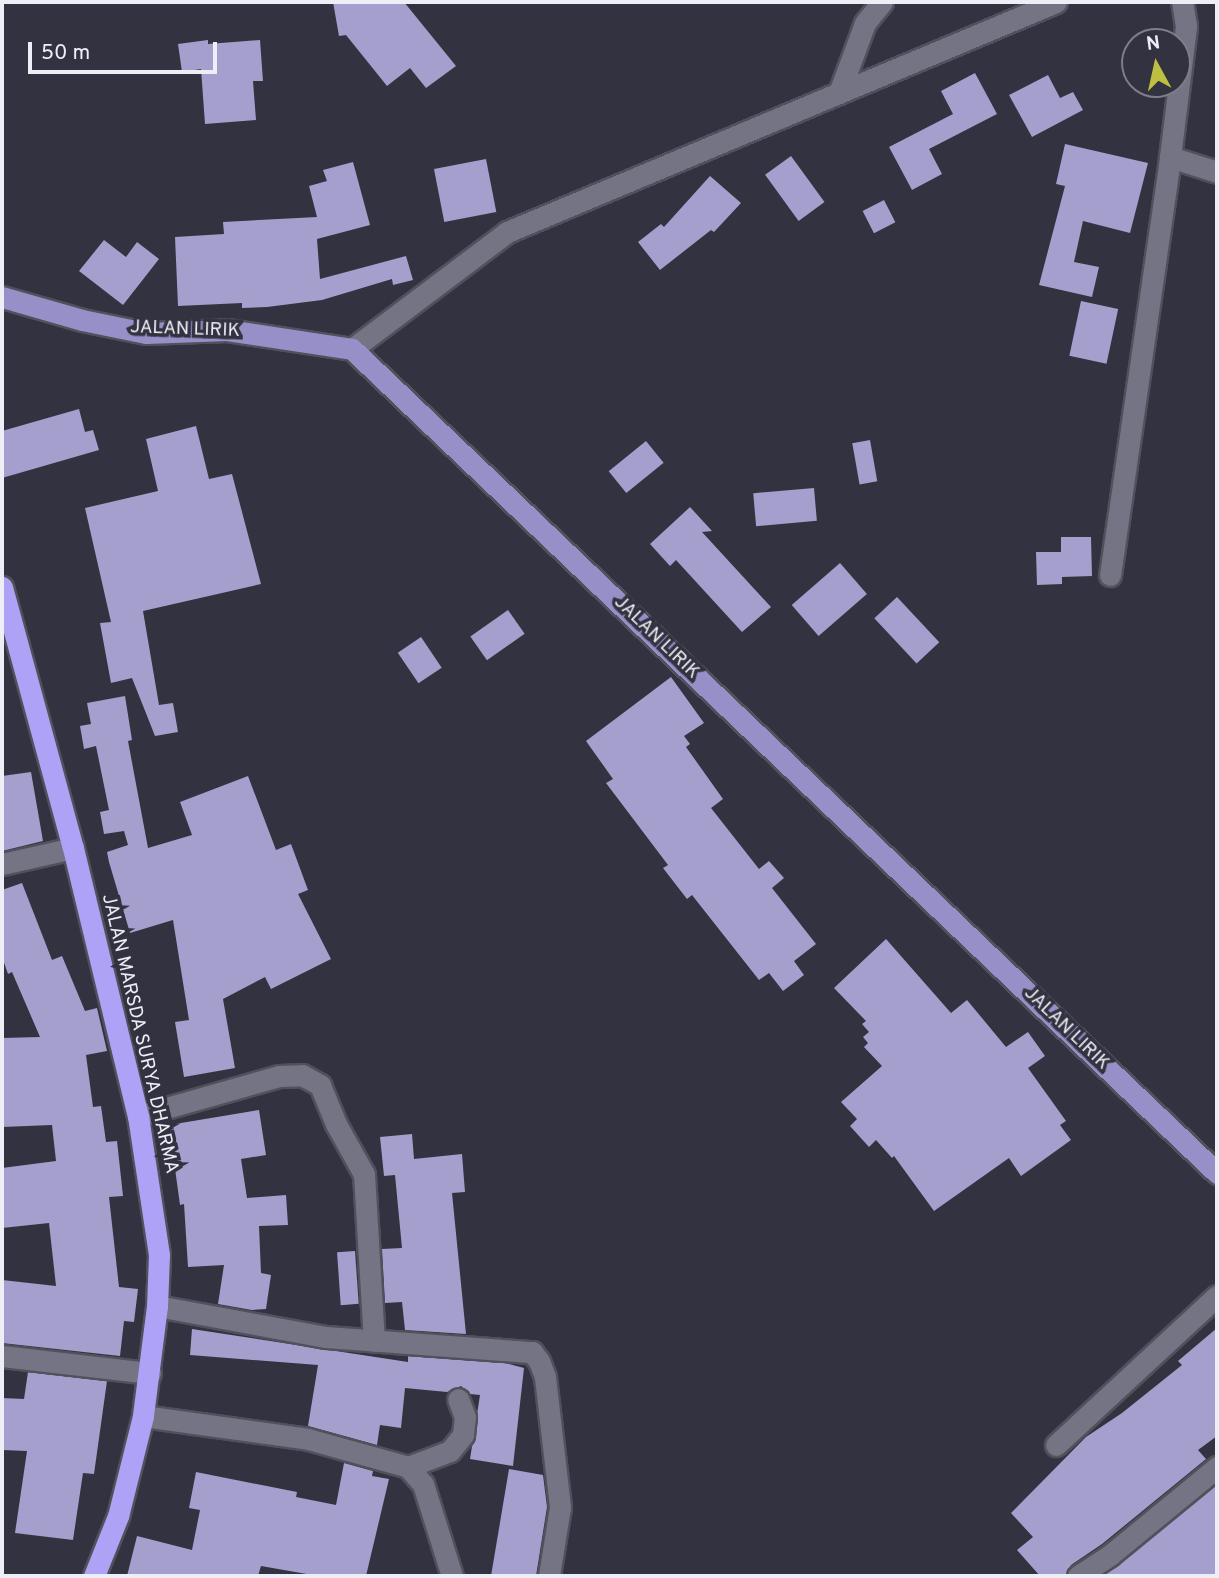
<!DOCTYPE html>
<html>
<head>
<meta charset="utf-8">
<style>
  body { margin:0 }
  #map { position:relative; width:1219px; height:1578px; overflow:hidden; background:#333240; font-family:Overpass,sans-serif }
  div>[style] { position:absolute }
  .building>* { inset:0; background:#a49fcc; transform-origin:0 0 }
  .roads { filter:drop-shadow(2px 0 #52505c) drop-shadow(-2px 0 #52505c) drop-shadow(0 2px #52505c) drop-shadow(0 -2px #52505c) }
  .minor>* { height:21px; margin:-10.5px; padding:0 10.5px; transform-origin:10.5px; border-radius:10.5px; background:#757484 }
  .major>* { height:21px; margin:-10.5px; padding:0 10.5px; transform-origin:10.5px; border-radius:10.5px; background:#9790c8 }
  .highway>* { height:21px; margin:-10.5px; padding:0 10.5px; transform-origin:10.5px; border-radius:10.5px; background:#ada2f5 }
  span { translate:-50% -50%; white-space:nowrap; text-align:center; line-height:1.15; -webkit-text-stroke:7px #333240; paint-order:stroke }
  .street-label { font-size:19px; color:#eeeef7 }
  .frame { position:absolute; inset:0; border:4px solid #eeeef7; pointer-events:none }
  .north { position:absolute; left:1121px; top:28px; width:70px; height:70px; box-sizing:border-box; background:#333240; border:2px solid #7e7d89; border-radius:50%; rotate:352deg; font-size:19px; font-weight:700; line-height:28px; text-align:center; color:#eeeef7 }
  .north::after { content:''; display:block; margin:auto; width:24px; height:32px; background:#bebf42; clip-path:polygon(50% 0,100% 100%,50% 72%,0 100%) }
  .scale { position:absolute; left:28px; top:42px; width:189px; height:32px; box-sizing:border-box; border:4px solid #eeeef7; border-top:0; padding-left:9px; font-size:21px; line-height:24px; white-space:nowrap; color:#eeeef7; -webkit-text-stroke:5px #333240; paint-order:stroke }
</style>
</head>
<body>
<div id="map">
  <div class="building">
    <i style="clip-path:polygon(333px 2px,404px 2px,456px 66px,426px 88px,410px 68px,387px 86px,346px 35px,339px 36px)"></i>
    <i style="clip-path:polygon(208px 40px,208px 44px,260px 40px,263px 81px,253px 81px,256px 120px,205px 124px,201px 69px,182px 72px,178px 44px)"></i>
    <i style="clip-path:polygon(975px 73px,997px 114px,929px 149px,942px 174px,912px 190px,889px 147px,953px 114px,941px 91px)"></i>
    <i style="clip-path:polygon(1048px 75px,1060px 98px,1073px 92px,1083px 110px,1032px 137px,1009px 95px)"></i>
    <i style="clip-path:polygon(1065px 144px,1148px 163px,1130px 233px,1083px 221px,1074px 262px,1099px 267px,1092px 297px,1039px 285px,1065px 186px,1056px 184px)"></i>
    <i style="left:791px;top:156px;width:57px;height:32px;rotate:54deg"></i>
    <i style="left:486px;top:159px;width:54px;height:53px;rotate:79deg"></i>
    <i style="clip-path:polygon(353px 162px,370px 225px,317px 239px,320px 279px,406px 256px,413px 280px,393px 285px,392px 279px,322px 300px,267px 307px,242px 308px,242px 303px,178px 306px,175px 237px,224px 234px,223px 222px,317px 217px,309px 186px,327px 181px,323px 170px)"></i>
    <i style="clip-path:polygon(710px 176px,741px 203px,714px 232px,711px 230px,660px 270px,638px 242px,661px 224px,664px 227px)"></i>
    <i style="left:884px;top:200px;width:25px;height:24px;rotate:63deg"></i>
    <i style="clip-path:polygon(104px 240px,126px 257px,137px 242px,159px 259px,123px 305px,79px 271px)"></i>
    <i style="left:1081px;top:301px;width:38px;height:56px;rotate:12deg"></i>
    <i style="clip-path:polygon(79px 409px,85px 432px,93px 430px,99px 450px,2px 478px,2px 431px)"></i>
    <i style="clip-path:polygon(196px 426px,209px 479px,232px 474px,261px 584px,143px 611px,159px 705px,173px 703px,178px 732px,155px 736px,132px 678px,111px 683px,100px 623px,111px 622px,85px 508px,158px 491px,146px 439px)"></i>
    <i style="left:870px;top:440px;width:42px;height:18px;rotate:80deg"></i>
    <i style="left:646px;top:441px;width:28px;height:48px;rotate:51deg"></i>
    <i style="left:814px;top:488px;width:33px;height:61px;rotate:85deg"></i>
    <i style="clip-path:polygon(690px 507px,712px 531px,702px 532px,771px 607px,742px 632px,676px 560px,670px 566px,650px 544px)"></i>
    <i style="clip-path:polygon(1061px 537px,1091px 537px,1092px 576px,1062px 577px,1062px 584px,1037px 585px,1036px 552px,1061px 552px)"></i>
    <i style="left:840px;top:563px;width:41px;height:64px;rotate:49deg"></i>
    <i style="left:897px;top:597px;width:62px;height:31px;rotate:47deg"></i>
    <i style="left:508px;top:610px;width:29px;height:46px;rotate:55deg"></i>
    <i style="left:421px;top:637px;width:37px;height:28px;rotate:56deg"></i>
    <i style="clip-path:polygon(671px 677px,704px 723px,684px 736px,690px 744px,686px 747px,723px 799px,711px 808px,759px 869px,769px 861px,784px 878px,772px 888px,816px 944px,794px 961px,804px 975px,783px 991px,769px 973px,759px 980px,692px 895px,687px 899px,663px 868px,668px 865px,606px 783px,613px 779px,586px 741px)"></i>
    <i style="clip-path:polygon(125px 696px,132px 740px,128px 741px,148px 848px,192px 835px,180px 802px,248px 776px,276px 850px,291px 844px,308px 890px,298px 894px,331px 959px,271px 989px,265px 977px,223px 999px,235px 1068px,184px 1077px,175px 1022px,189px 1020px,173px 920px,130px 933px,109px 862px,107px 852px,128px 845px,124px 831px,104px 834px,100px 812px,109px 810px,96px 746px,84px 749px,80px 726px,91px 724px,87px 703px)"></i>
    <i style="clip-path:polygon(31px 772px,43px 841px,2px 851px,2px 776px)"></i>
    <i style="clip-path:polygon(22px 883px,52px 960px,62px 956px,85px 1011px,97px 1008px,107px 1051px,86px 1055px,93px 1107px,101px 1106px,106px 1142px,117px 1141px,123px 1196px,109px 1197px,119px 1287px,138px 1289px,134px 1322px,124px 1321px,120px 1356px,2px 1343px,2px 1280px,56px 1286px,49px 1223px,2px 1228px,2px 1168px,56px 1161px,52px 1125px,2px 1127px,2px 1038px,40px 1037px,12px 972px,8px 974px,2px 957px,2px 890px)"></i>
    <i style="clip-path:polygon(886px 939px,951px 1013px,967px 1000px,1006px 1047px,1028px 1032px,1045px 1056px,1028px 1068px,1066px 1121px,1060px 1125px,1071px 1140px,1021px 1176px,1009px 1158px,934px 1211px,894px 1156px,892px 1158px,876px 1140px,869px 1147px,850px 1126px,857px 1119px,841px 1102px,882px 1066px,864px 1047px,868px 1043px,863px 1037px,869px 1032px,862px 1024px,866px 1021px,834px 988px)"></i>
    <i style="clip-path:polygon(259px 1110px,266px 1155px,241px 1159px,247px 1198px,286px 1195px,288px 1225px,259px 1226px,261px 1273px,271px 1275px,266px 1309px,252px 1310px,218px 1304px,224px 1265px,188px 1267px,184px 1204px,180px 1205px,169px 1125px)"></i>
    <i style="clip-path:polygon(412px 1134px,414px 1159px,462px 1154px,465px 1192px,452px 1193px,466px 1334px,405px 1330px,402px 1302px,385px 1303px,382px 1249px,402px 1248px,395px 1175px,384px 1176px,380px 1137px)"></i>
    <i style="left:355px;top:1251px;width:53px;height:18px;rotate:86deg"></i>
    <i style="clip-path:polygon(1217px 1328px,1217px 1436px,1198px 1450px,1206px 1459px,1102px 1544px,1071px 1565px,1065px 1576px,1040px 1576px,1017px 1550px,1033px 1537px,1011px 1513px,1086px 1437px,1122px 1413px,1182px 1365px,1178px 1361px)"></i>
    <i style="clip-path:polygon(192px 1329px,408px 1362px,408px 1356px,505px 1363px,524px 1368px,513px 1466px,470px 1459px,480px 1395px,470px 1394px,461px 1386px,447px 1392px,405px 1388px,401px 1428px,380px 1425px,377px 1445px,308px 1426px,318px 1365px,190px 1355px)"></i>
    <i style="clip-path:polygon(28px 1372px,107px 1381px,94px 1474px,83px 1473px,73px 1540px,15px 1533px,27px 1451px,2px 1450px,2px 1398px,24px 1399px)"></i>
    <i style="clip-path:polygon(344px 1463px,373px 1471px,372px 1476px,389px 1479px,366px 1576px,318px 1576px,261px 1566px,258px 1576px,127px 1576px,137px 1536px,192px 1550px,200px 1510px,189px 1508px,196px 1472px,297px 1492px,296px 1497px,336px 1505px)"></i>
    <i style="clip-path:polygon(509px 1469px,543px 1475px,547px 1507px,536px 1576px,491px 1576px)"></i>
    <i style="clip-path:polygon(1217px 1484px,1217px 1576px,1102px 1576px,1118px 1565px)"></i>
  </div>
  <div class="roads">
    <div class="minor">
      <i style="left:839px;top:93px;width:75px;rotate:-69.6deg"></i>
      <i style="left:865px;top:23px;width:27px;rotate:-51deg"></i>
      <i style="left:1170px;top:157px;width:49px;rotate:17.7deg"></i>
      <i style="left:352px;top:349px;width:194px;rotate:-37deg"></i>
      <i style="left:507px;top:232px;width:595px;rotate:-22.73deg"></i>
      <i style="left:1110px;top:575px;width:422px;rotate:-81.8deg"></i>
      <i style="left:1170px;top:157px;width:132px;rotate:-83deg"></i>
      <i style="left:1186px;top:26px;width:24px;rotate:-99deg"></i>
      <i style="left:2px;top:864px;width:73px;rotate:-12.7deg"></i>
      <i style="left:138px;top:1116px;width:147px;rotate:-15.8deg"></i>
      <i style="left:279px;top:1076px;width:23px;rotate:-2deg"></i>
      <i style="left:302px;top:1075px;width:21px;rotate:29deg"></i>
      <i style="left:320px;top:1085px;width:42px;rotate:67.7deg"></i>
      <i style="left:336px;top:1124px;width:57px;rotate:60.8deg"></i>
      <i style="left:364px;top:1174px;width:167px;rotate:86.6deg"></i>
      <i style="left:157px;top:1306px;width:172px;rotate:10.4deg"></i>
      <i style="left:326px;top:1337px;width:207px;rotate:4.2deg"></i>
      <i style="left:532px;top:1352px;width:11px;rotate:52deg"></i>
      <i style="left:539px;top:1361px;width:17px;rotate:69deg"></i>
      <i style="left:545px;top:1377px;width:131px;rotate:83.4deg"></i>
      <i style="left:560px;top:1507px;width:70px;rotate:99.1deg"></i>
      <i style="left:2px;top:1356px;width:149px;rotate:6.6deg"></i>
      <i style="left:143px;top:1416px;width:167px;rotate:7.9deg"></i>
      <i style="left:308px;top:1439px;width:104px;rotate:15.6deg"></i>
      <i style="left:408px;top:1467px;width:23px;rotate:49deg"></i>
      <i style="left:423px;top:1484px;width:96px;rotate:72.5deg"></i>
      <i style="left:1056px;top:1445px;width:219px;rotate:-42.8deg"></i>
      <i style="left:408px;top:1467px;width:45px;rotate:-20.9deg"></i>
      <i style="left:450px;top:1451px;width:21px;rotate:-51deg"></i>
      <i style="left:463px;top:1435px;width:18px;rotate:-84deg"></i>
      <i style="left:465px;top:1417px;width:19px;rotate:-111deg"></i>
      <i style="left:1078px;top:1576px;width:38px;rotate:-33deg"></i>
      <i style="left:1110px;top:1555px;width:139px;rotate:-39.4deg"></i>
    </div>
    <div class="major">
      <i style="left:2px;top:297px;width:83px;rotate:16deg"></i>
      <i style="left:82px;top:320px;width:65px;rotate:11.5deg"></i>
      <i style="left:146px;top:333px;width:81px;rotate:-2.1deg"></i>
      <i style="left:227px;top:330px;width:126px;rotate:8.6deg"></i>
      <i style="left:352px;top:349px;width:1195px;rotate:43.61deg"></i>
    </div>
    <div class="highway">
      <i style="left:2px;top:587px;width:270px;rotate:74.8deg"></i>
      <i style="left:73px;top:848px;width:276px;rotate:76.4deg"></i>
      <i style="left:138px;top:1116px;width:141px;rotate:81.4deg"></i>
      <i style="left:159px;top:1255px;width:51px;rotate:92.2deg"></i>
      <i style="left:157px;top:1306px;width:111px;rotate:97.3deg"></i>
      <i style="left:143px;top:1416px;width:103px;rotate:104deg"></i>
      <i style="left:118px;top:1516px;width:65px;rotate:111.8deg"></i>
    </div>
  </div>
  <div class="street-label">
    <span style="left:185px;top:330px;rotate:2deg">JALAN LIRIK</span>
    <span style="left:656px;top:638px;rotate:44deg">JALAN LIRIK</span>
    <span style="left:1066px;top:1029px;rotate:44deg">JALAN LIRIK</span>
    <span style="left:139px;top:1034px;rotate:77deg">JALAN MARSDA SURYA DHARMA</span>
  </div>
  <div class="frame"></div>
  <div class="north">N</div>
  <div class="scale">50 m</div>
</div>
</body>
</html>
